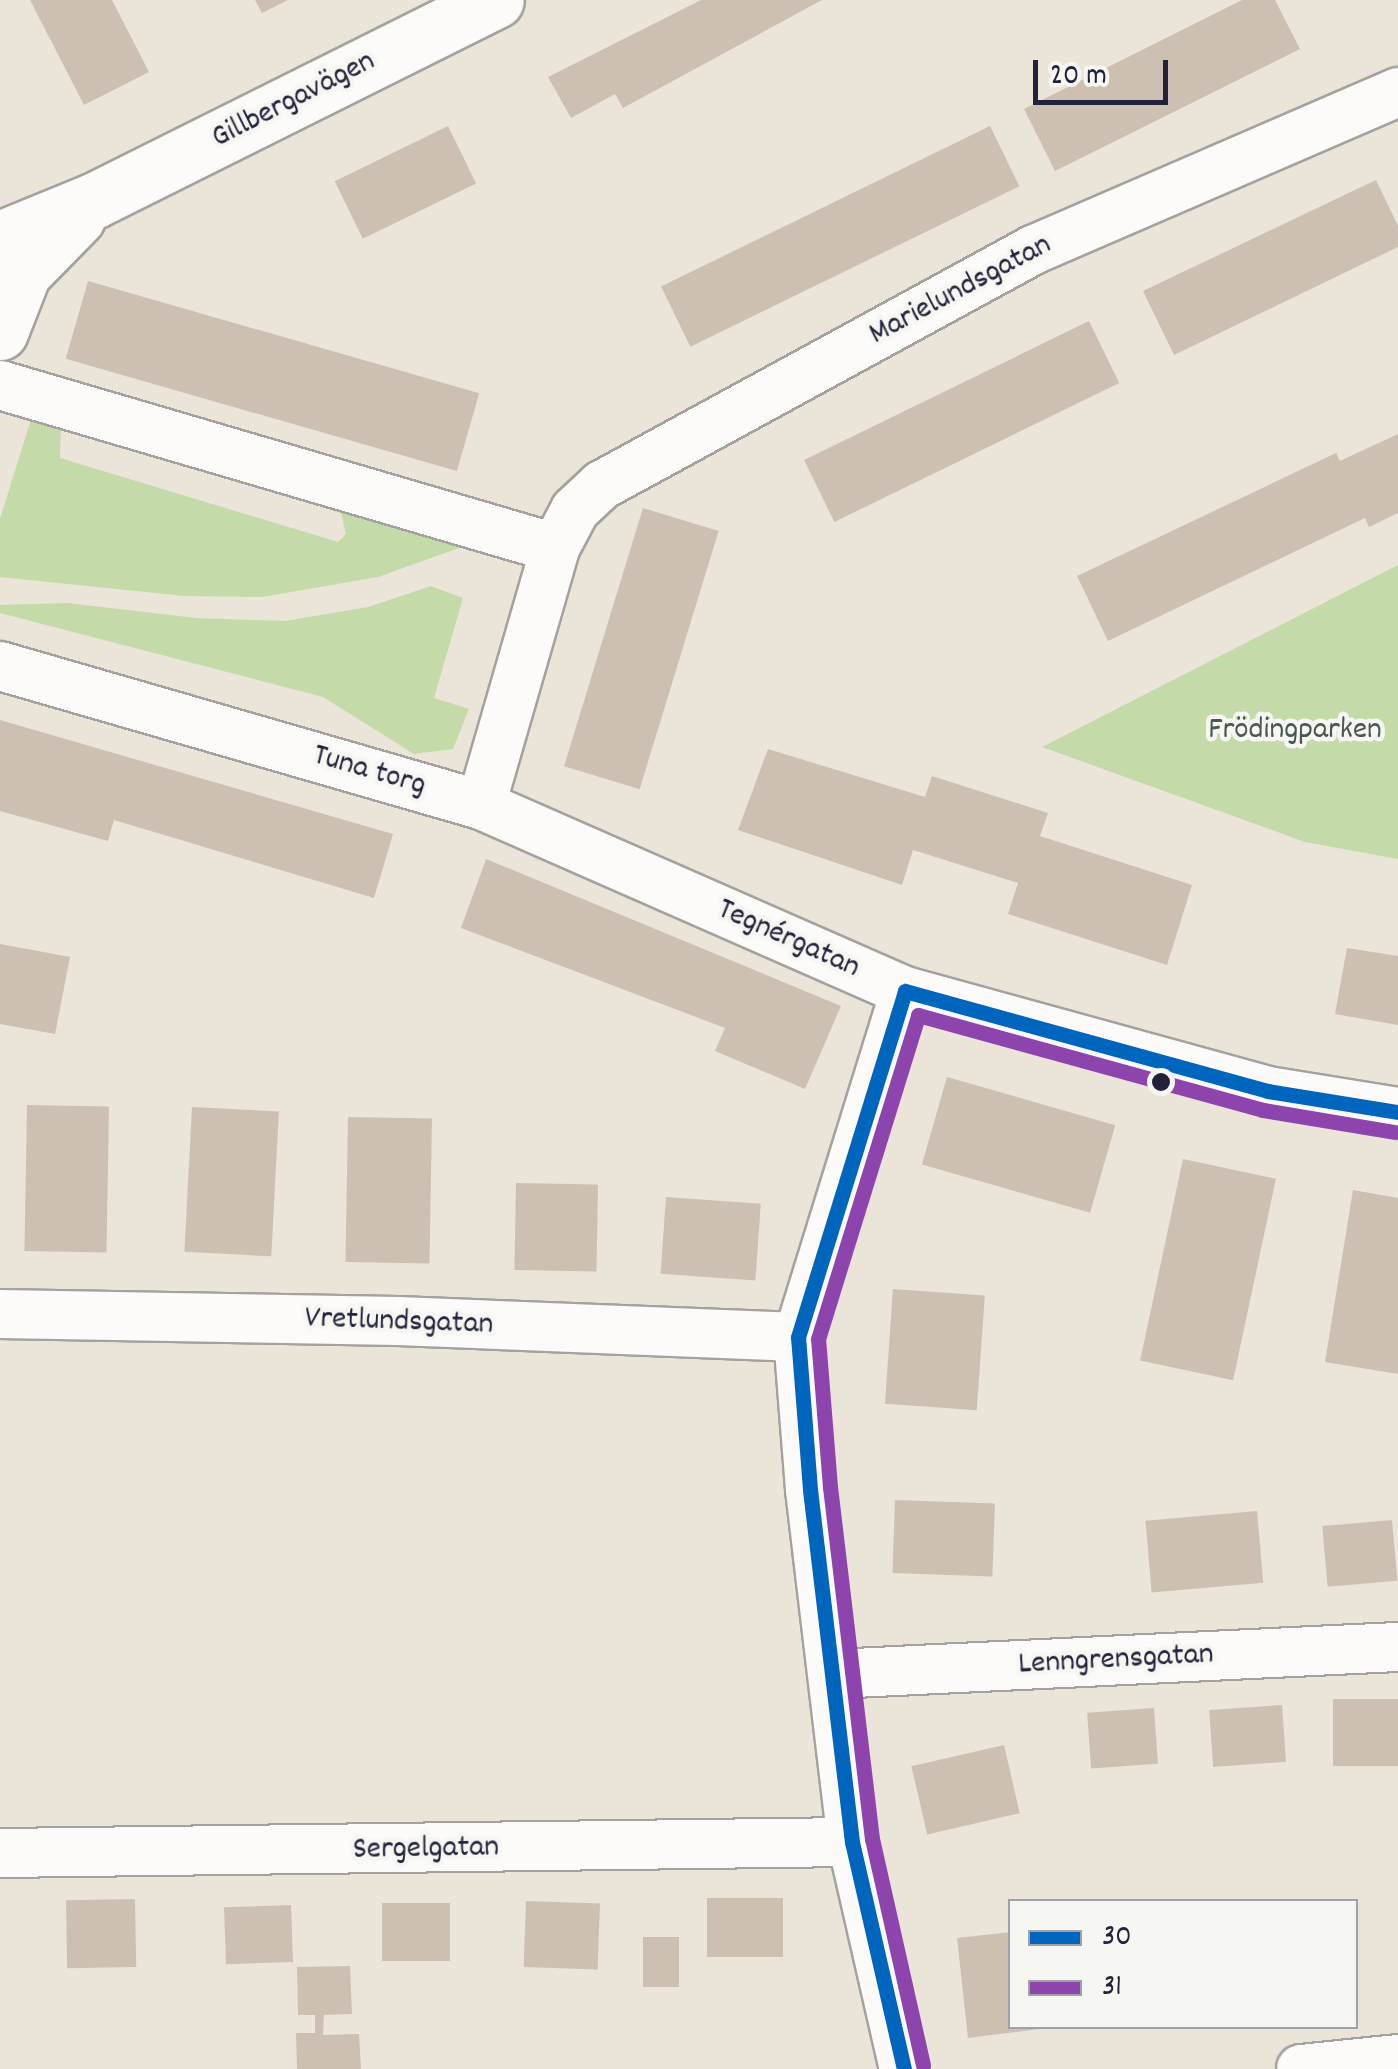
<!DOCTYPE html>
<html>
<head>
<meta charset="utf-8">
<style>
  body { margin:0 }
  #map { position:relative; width:1398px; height:2069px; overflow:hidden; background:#eae4d9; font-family:Dekko,sans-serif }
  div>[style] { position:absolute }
  .green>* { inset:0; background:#c4dba9 }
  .building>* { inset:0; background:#cdc0b2; transform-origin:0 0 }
  .roads { filter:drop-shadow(2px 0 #a4a19e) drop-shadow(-2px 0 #a4a19e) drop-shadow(0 2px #a4a19e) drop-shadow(0 -2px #a4a19e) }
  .street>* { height:48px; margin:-24px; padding:0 24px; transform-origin:24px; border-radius:24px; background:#fcfbf9 }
  .secondary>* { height:55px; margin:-27.5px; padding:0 27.5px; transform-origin:27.5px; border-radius:27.5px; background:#fcfbf9 }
  .bus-1>* { height:15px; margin:-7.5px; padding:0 7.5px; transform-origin:7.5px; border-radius:7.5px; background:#0065bd }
  .bus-2>* { height:15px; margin:-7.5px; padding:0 7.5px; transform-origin:7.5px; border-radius:7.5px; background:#8e44ad }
  .dots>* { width:28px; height:28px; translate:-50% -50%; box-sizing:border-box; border:5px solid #f6f6f2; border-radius:50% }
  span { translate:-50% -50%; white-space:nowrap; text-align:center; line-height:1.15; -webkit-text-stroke:9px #f6f6f2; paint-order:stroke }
  .street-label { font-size:32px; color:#22223b }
  .park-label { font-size:32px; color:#495750 }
  .legend { position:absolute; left:1008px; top:1899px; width:350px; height:130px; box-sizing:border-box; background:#f6f6f2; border:2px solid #a1a1a9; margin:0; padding:12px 18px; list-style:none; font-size:30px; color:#22223b }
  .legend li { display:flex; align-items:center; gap:20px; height:50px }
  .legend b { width:50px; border:2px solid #a1a1a9 }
  .scale { position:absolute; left:1033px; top:60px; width:135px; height:45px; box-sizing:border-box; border:5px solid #22223b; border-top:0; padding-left:12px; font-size:30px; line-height:35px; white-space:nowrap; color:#22223b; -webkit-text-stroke:8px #f6f6f2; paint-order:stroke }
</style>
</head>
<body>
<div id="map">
  <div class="green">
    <i style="clip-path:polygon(33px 413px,61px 422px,60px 458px,338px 542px,346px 534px,339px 503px,470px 544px,378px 577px,262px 597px,184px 596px,0 577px,0 519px)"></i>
    <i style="clip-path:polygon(1398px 565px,1398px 859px,1305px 842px,1042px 747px)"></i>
    <i style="clip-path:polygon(431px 586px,463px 598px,434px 698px,469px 709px,453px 749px,414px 754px,323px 697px,0 613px,0 605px,68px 603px,196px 618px,285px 621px,368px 607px)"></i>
  </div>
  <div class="building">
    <i style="clip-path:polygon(30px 0,112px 0,149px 72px,84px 105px)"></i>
    <i style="clip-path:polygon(255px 0,288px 0,262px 13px)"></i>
    <i style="clip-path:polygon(701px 0,822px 0,623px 108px,615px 94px,571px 118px,548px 77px)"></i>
    <i style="clip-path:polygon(1242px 0,1275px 0,1300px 49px,1055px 171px,1024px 109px)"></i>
    <i style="left:448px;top:126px;width:64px;height:126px;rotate:64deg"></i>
    <i style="left:990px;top:126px;width:67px;height:366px;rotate:64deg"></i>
    <i style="clip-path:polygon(1376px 180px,1398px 226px,1398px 247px,1174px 355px,1143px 291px)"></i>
    <i style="left:88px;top:281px;width:407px;height:81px;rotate:16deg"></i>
    <i style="left:1089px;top:321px;width:69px;height:317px;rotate:64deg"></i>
    <i style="clip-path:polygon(1398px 434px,1398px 513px,1369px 527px,1365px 518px,1108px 641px,1077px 576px,1336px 453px,1340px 461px)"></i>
    <i style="left:643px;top:508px;width:79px;height:270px;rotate:17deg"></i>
    <i style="clip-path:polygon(0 720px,393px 834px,374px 898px,114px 820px,108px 841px,0 811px)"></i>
    <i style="clip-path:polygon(768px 749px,925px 797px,932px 776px,1048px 813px,1040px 836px,1192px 885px,1167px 965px,1008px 914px,1018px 883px,913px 850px,902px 885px,738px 830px)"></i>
    <i style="clip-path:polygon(486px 859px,841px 1006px,805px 1089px,715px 1051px,725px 1028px,461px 928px)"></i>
    <i style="clip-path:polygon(0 944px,70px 957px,55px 1034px,0 1024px)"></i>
    <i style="clip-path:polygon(1347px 948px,1398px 956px,1398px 1025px,1335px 1014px)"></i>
    <i style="left:947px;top:1077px;width:175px;height:91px;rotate:16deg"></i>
    <i style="left:27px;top:1105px;width:82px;height:146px;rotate:1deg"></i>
    <i style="left:192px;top:1107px;width:87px;height:145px;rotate:3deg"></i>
    <i style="left:348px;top:1117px;width:84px;height:145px;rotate:1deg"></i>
    <i style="left:1183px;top:1159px;width:95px;height:206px;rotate:12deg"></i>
    <i style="left:516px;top:1183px;width:82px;height:87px;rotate:1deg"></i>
    <i style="clip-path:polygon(1353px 1190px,1398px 1198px,1398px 1374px,1325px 1362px)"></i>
    <i style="left:666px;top:1197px;width:95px;height:77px;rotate:4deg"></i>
    <i style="left:893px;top:1289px;width:92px;height:115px;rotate:4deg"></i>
    <i style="left:895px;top:1500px;width:100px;height:73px;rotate:2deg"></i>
    <i style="left:1257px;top:1511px;width:72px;height:112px;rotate:85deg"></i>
    <i style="left:1392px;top:1520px;width:61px;height:70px;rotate:85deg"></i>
    <i style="left:1398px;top:1699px;width:67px;height:65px;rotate:90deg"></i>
    <i style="left:1282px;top:1705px;width:57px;height:73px;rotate:86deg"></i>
    <i style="left:1154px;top:1708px;width:56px;height:67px;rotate:86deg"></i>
    <i style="left:1004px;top:1745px;width:70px;height:95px;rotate:77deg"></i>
    <i style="left:783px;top:1898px;width:59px;height:76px;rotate:90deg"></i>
    <i style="left:135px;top:1899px;width:68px;height:69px;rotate:89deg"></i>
    <i style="left:526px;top:1901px;width:74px;height:66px;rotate:2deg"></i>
    <i style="left:382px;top:1903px;width:68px;height:58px"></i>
    <i style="left:291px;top:1905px;width:57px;height:67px;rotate:88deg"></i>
    <i style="clip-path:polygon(1011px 1932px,1011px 2026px,1039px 2029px,968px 2038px,957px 1938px)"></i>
    <i style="left:643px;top:1937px;width:36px;height:50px"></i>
    <i style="clip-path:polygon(350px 1966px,352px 2014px,324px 2015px,323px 2035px,359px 2034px,361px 2069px,297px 2069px,296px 2033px,315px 2033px,315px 2015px,298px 2015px,297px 1967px)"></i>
  </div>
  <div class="roads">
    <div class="street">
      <i style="left:0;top:385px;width:578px;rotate:16.37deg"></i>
      <i style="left:0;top:666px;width:501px;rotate:16.12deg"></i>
      <i style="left:481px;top:805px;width:463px;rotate:23.7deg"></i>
      <i style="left:905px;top:991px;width:377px;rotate:15.4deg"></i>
      <i style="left:1268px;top:1091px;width:132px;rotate:9.2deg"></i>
      <i style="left:481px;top:805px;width:267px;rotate:-73.9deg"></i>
      <i style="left:555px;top:548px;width:43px;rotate:-62.2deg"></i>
      <i style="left:575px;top:510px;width:37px;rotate:-43deg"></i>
      <i style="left:602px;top:485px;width:491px;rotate:-28.6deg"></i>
      <i style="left:1033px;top:250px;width:398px;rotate:-23.4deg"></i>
      <i style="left:0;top:1314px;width:398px;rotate:1deg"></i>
      <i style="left:398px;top:1321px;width:400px;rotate:2.3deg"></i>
      <i style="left:833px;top:1674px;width:566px;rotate:-2.74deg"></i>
      <i style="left:0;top:1853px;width:852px;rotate:-0.74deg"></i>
      <i style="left:904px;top:2069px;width:233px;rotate:-102.9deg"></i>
      <i style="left:852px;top:1842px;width:355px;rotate:-96.8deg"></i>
      <i style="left:810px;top:1489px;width:152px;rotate:-94.5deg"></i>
      <i style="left:798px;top:1337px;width:362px;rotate:-72.8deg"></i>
      <i style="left:1301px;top:2069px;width:98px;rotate:-5.9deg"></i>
    </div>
    <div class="secondary">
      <i style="left:0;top:239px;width:100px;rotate:-22.2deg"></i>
      <i style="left:93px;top:201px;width:450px;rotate:-26.5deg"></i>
      <i style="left:0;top:332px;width:63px;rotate:-68.7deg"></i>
      <i style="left:23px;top:273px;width:77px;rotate:-45.5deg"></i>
    </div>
  </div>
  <div class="bus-1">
    <i style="left:904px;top:2069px;width:233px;rotate:-102.9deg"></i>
    <i style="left:852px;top:1842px;width:355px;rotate:-96.8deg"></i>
    <i style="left:810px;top:1489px;width:152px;rotate:-94.5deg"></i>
    <i style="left:798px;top:1337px;width:362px;rotate:-72.8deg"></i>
    <i style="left:905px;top:991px;width:377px;rotate:15.4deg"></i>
    <i style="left:1268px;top:1091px;width:132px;rotate:9.2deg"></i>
  </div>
  <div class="bus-2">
    <i style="left:923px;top:2065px;width:232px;rotate:-102.7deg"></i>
    <i style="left:872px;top:1839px;width:354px;rotate:-96.8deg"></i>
    <i style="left:830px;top:1487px;width:148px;rotate:-94.6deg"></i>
    <i style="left:818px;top:1339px;width:339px;rotate:-72.8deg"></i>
    <i style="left:918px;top:1015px;width:358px;rotate:15.4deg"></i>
    <i style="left:1263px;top:1110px;width:134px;rotate:9.5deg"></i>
  </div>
  <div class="dots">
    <i style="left:1161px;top:1082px;background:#22223b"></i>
  </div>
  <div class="street-label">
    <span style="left:294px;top:101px;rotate:-27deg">Gillbergavägen</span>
    <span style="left:961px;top:291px;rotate:-28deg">Marielundsgatan</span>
    <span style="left:369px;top:772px;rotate:16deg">Tuna torg</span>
    <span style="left:788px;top:940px;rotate:24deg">Tegnérgatan</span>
    <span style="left:399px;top:1323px;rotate:2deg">Vretlundsgatan</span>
    <span style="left:1116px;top:1661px;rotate:-3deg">Lenngrensgatan</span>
    <span style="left:426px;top:1850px;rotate:-1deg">Sergelgatan</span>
  </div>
  <div class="park-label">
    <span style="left:1295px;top:731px">Frödingparken</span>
  </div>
  <ul class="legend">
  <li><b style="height:12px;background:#0065bd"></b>30</li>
  <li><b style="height:12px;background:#8e44ad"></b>31</li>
  </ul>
  <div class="scale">20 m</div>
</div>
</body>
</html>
